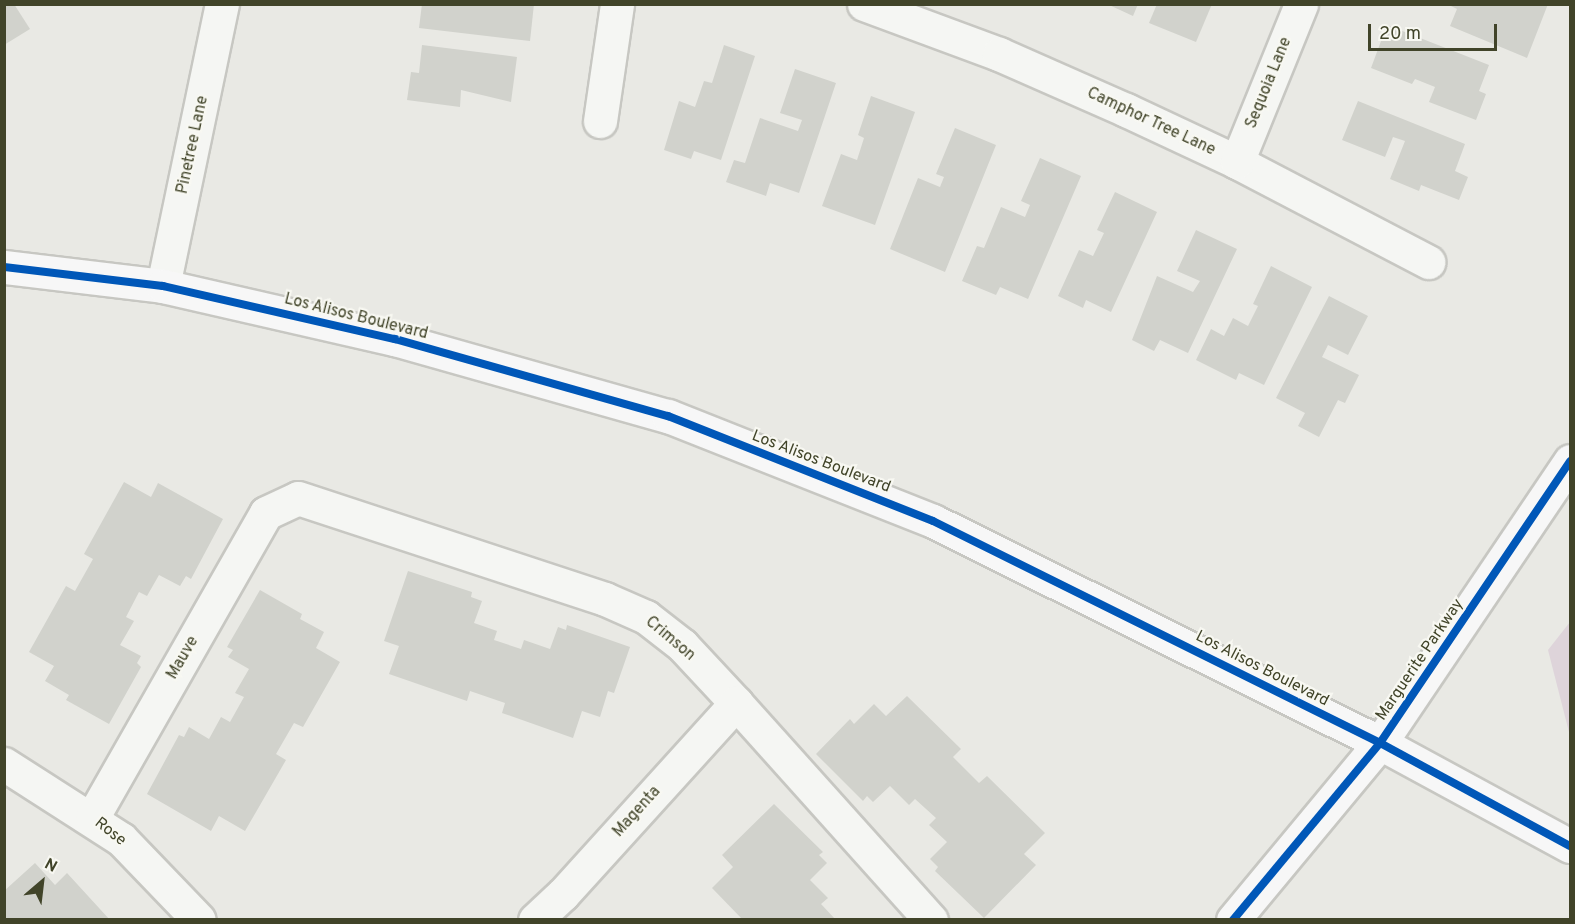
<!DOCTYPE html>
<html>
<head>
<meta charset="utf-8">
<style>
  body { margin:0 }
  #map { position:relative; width:1575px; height:924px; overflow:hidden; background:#e9e9e4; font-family:Overpass,sans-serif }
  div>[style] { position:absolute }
  .green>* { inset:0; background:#ded4da }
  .building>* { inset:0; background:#d1d2cc }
  .roads { filter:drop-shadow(2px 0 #c7c7c2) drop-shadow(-2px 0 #c7c7c2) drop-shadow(0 2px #c7c7c2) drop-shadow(0 -2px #c7c7c2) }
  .minor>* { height:33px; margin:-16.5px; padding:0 16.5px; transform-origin:16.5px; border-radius:16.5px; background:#f5f6f3 }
  .major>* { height:33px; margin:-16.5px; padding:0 16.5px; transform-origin:16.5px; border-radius:16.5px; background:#f7f7f7 }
  .cycleway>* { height:8px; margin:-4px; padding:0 4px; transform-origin:4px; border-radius:4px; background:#0057b8 }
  span { translate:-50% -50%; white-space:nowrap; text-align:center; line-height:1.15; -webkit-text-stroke:4.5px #f8f8f2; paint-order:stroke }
  .street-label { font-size:16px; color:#414429 }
  .frame { position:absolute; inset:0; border:6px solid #414429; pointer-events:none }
  .north { position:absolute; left:12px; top:852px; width:60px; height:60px; -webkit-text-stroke:4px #f8f8f2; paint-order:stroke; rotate:28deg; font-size:16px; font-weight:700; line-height:24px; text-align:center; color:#414429 }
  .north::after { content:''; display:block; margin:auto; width:21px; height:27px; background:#414429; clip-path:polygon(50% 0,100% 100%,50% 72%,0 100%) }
  .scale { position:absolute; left:1368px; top:24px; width:129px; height:27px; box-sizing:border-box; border:3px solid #414429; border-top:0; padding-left:8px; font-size:18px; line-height:21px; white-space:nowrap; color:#414429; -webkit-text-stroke:4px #f8f8f2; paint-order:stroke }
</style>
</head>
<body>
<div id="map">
  <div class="green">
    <i style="clip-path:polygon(1570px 622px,1570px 736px,1548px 650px)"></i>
  </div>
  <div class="building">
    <i style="clip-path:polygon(4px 4px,14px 4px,30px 29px,4px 45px)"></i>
    <i style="clip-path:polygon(422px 4px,534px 4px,530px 41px,419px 28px)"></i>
    <i style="clip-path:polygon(1107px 4px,1138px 4px,1133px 16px)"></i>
    <i style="clip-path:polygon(1157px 4px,1212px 4px,1196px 42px,1149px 23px)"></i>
    <i style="clip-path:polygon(1447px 4px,1548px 4px,1527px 58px,1450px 26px,1457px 9px)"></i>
    <i style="clip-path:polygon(1387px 25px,1489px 65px,1479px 91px,1486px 94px,1476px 120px,1429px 102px,1435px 87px,1415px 79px,1412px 84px,1371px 68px)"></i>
    <i style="clip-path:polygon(422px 45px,517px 57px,511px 102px,461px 90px,460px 107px,407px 100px,411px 72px,419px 73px)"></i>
    <i style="clip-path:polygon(724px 45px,755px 56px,721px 160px,694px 151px,691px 159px,664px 150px,679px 101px,695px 107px,704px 81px,712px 83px)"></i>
    <i style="clip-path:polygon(795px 69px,836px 83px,799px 193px,770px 183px,766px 196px,726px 182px,734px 160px,745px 163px,760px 118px,798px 131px,802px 120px,780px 113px)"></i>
    <i style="clip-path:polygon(871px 96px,915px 112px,875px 225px,822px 206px,841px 154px,857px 160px,864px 138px,858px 135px)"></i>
    <i style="clip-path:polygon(1358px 101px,1465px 144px,1455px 171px,1468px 177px,1459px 200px,1421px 185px,1419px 191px,1390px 179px,1405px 141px,1393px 137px,1385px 157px,1342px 140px)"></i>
    <i style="clip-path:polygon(955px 128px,996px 145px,945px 272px,890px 249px,918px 178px,940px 187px,944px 177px,936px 174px)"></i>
    <i style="clip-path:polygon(1040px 158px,1081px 176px,1028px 299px,1000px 287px,996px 295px,962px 281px,977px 246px,984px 248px,1001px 207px,1025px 217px,1030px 205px,1021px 201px)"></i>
    <i style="clip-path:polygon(1115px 192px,1157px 212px,1111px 312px,1086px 300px,1083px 308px,1058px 296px,1079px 250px,1093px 256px,1104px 233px,1097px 230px)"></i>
    <i style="clip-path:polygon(1196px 230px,1237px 249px,1188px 353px,1160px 340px,1154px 351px,1132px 340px,1157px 276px,1193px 292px,1200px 281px,1177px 271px)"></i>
    <i style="clip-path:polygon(1271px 266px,1312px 287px,1264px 385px,1239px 373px,1236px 380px,1196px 360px,1211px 329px,1224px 336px,1233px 318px,1248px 326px,1258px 306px,1253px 304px)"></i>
    <i style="clip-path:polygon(1329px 296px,1368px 316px,1348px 355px,1328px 345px,1322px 357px,1359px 375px,1345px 403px,1338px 400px,1319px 437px,1298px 426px,1305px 413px,1276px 398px)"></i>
    <i style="clip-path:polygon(124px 482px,151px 497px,158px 483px,223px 519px,191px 579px,186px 576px,180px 586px,159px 575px,147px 596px,139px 592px,126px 617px,134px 621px,120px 645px,141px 656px,137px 663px,141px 667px,109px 724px,66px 700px,69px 695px,45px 681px,54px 666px,29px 652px,66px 586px,75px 591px,93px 559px,84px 554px)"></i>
    <i style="clip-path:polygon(408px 571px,472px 592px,471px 597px,482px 601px,474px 623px,497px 631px,494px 640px,521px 649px,524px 640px,550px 649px,558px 627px,566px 630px,567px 625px,630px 647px,614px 693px,608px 691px,600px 717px,582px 711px,573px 738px,502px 713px,505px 703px,470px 691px,467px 701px,389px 674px,399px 646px,384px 641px)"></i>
    <i style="clip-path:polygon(260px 590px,302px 614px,300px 619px,324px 632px,316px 648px,340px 662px,303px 727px,294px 723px,276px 754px,286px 760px,245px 831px,219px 816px,211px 831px,147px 794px,179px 735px,184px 737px,189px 727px,209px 739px,221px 717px,230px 722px,244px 697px,235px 693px,249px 669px,228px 657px,233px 650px,227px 647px)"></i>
    <i style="clip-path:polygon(907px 696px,961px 749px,953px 757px,979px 783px,987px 776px,1045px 833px,1024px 854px,1036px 865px,984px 918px,935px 871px,938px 867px,930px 859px,947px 842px,929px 825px,936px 818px,915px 799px,909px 805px,890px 786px,873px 802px,867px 796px,863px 801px,816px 754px,850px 719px,854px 724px,874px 704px,886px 716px)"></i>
    <i style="clip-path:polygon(774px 804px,823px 852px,819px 855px,827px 863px,810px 880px,828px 898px,821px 904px,836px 920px,743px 920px,712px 888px,733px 867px,722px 855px)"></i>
    <i style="clip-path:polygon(35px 863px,55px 885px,67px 873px,110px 920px,4px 920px,4px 891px)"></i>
  </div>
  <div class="roads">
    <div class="minor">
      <i style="left:864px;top:4px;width:144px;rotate:20.3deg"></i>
      <i style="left:999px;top:54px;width:139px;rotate:23.8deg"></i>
      <i style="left:1126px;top:110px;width:123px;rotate:25.1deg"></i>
      <i style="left:1237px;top:162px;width:216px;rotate:27.6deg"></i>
      <i style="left:600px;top:121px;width:118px;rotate:-81.7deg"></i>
      <i style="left:1237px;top:162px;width:170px;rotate:-67.9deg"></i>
      <i style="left:163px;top:286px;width:288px;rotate:-78.2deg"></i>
      <i style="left:4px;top:764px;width:139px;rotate:32.7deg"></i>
      <i style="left:121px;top:839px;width:112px;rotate:46.1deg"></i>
      <i style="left:92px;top:818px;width:351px;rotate:-60.3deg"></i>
      <i style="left:266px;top:513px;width:35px;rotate:-25deg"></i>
      <i style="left:298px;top:498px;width:323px;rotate:18.2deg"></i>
      <i style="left:605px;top:599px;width:45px;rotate:23.7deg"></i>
      <i style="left:646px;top:617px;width:46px;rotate:37.9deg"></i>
      <i style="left:682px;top:645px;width:79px;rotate:47deg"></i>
      <i style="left:736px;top:703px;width:292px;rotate:48.1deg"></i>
      <i style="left:535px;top:920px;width:38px;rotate:-43deg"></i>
      <i style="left:563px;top:894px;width:258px;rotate:-47.8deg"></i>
    </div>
    <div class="major">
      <i style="left:4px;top:267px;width:160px;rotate:6.8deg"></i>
      <i style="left:163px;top:286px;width:238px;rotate:12.9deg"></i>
      <i style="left:395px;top:339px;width:284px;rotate:15.8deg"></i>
      <i style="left:668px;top:416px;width:285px;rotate:21.6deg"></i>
      <i style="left:933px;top:521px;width:499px;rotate:26.4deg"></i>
      <i style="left:1380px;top:743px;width:216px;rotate:28.5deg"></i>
      <i style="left:1233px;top:920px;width:230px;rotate:-50.3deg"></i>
      <i style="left:1380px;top:743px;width:340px;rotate:-56deg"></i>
    </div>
  </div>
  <div class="cycleway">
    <i style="left:4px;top:267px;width:160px;rotate:6.8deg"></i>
    <i style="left:163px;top:286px;width:238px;rotate:12.9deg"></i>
    <i style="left:395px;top:339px;width:284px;rotate:15.8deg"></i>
    <i style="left:668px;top:416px;width:285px;rotate:21.6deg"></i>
    <i style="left:933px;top:521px;width:499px;rotate:26.4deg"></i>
    <i style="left:1380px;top:743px;width:216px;rotate:28.5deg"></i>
    <i style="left:1233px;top:920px;width:230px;rotate:-50.3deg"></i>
    <i style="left:1380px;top:743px;width:340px;rotate:-56deg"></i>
  </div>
  <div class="street-label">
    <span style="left:1269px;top:83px;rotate:-68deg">Sequoia Lane</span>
    <span style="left:1151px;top:122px;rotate:25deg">Camphor Tree Lane</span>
    <span style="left:193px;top:145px;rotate:-78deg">Pinetree Lane</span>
    <span style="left:356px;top:317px;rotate:14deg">Los Alisos Boulevard</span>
    <span style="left:821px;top:462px;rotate:21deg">Los Alisos Boulevard</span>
    <span style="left:670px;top:639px;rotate:40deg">Crimson</span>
    <span style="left:183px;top:658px;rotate:-60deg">Mauve</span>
    <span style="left:1420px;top:660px;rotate:-56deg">Marguerite Parkway</span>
    <span style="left:1262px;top:669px;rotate:27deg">Los Alisos Boulevard</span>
    <span style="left:637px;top:812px;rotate:-48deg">Magenta</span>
    <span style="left:110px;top:832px;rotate:38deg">Rose</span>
  </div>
  <div class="frame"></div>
  <div class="north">N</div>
  <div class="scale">20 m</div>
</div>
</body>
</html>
